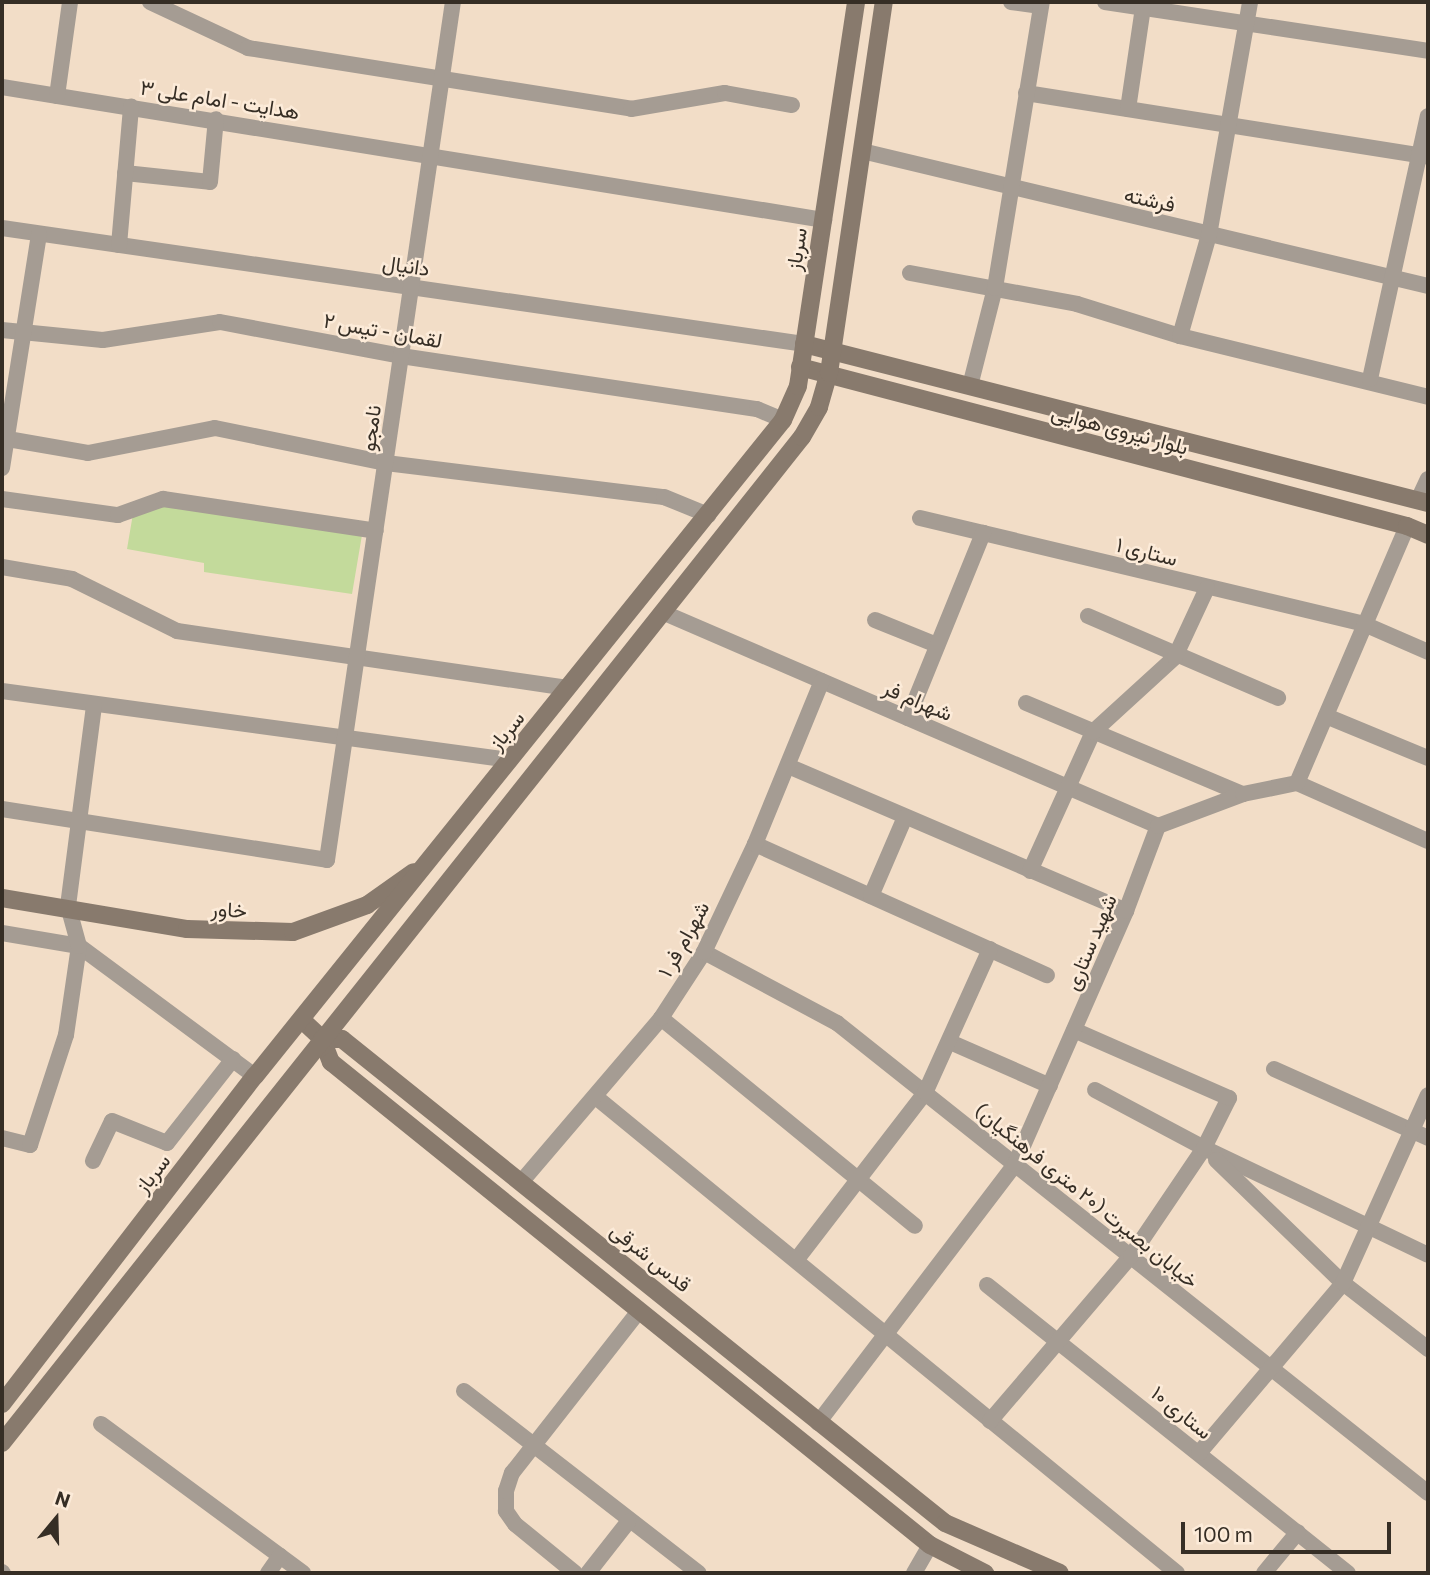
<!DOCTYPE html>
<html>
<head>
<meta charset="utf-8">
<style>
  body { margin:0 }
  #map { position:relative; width:1430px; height:1575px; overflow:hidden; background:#f2ddc7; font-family:Commissioner,Vazirmatn,sans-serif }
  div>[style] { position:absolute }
  .green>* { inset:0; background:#c3da9b }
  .street>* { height:16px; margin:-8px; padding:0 8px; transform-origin:8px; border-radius:8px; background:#a59c93 }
  .secondary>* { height:18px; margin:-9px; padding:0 9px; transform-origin:9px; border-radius:9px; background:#887a6d }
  span { translate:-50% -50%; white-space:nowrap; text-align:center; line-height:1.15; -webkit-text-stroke:5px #fcebd9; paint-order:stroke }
  .street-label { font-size:21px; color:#362e25 }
  .frame { position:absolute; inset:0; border:4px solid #362e25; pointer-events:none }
  .north { position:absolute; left:21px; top:1484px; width:70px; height:70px; -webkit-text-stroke:5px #fcebd9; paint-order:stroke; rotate:19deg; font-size:19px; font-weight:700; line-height:28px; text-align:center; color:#362e25 }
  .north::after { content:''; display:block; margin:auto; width:24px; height:32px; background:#362e25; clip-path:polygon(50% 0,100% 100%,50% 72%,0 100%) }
  .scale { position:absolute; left:1181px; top:1522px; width:210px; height:32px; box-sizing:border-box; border:4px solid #362e25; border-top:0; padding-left:9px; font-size:21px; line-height:24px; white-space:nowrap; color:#362e25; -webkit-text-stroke:5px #fcebd9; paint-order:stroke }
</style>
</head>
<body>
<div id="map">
  <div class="green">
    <i style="clip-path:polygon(135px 502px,362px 535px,352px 594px,204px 572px,204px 563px,127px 549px)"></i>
  </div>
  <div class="street">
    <i style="left:150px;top:2px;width:108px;rotate:25.1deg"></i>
    <i style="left:248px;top:48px;width:388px;rotate:9deg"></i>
    <i style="left:631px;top:109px;width:95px;rotate:-9.7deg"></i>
    <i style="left:725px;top:93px;width:68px;rotate:10.2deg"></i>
    <i style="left:1011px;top:2px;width:30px;rotate:8deg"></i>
    <i style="left:1105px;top:2px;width:327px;rotate:8.6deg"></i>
    <i style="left:2px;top:87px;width:833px;rotate:9.19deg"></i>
    <i style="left:1026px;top:93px;width:407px;rotate:9deg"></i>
    <i style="left:57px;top:96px;width:95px;rotate:-82.1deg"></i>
    <i style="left:1128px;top:109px;width:102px;rotate:-81.6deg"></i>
    <i style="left:862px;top:151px;width:582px;rotate:13.42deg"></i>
    <i style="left:125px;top:173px;width:85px;rotate:6deg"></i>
    <i style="left:210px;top:182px;width:63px;rotate:-84.6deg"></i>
    <i style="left:2px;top:228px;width:810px;rotate:8.23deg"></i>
    <i style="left:119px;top:245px;width:139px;rotate:-85deg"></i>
    <i style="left:910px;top:273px;width:170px;rotate:10.5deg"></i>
    <i style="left:1077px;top:304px;width:108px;rotate:17.3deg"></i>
    <i style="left:1180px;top:336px;width:255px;rotate:13.8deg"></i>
    <i style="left:2px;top:330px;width:101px;rotate:5.7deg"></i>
    <i style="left:103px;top:340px;width:118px;rotate:-8.7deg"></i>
    <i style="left:220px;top:322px;width:184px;rotate:10.6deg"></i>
    <i style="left:401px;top:356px;width:360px;rotate:8.5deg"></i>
    <i style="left:757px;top:409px;width:28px;rotate:23deg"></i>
    <i style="left:1180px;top:336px;width:105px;rotate:-74deg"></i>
    <i style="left:1209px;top:235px;width:237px;rotate:-80deg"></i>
    <i style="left:1370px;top:379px;width:269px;rotate:-77.6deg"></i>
    <i style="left:970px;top:386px;width:101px;rotate:-75.7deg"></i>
    <i style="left:995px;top:288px;width:290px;rotate:-80.7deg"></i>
    <i style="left:2px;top:438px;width:87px;rotate:9.9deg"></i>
    <i style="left:88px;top:453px;width:129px;rotate:-11.1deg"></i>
    <i style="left:215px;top:428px;width:175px;rotate:11.6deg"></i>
    <i style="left:386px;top:463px;width:280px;rotate:7deg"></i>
    <i style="left:664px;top:497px;width:48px;rotate:22.2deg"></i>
    <i style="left:2px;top:468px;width:237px;rotate:-81deg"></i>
    <i style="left:1419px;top:498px;width:21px;rotate:-65deg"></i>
    <i style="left:2px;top:499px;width:117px;rotate:7.9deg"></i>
    <i style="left:118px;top:515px;width:48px;rotate:-19.6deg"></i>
    <i style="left:163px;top:499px;width:215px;rotate:8.5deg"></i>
    <i style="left:920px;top:518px;width:456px;rotate:13.4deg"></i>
    <i style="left:1364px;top:624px;width:70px;rotate:23.6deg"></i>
    <i style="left:2px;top:567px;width:71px;rotate:9.7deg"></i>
    <i style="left:72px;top:579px;width:117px;rotate:26.3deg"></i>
    <i style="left:177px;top:631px;width:395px;rotate:8.3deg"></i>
    <i style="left:662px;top:612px;width:540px;rotate:23.34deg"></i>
    <i style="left:1088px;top:616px;width:207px;rotate:23.3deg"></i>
    <i style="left:875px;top:620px;width:67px;rotate:22deg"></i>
    <i style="left:2px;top:691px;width:513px;rotate:7.73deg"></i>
    <i style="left:1026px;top:703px;width:235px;rotate:22.8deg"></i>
    <i style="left:1326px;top:716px;width:110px;rotate:22.4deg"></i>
    <i style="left:908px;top:718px;width:200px;rotate:-67.9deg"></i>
    <i style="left:788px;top:766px;width:368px;rotate:23.2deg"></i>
    <i style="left:1297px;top:783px;width:143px;rotate:23.9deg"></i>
    <i style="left:2px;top:809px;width:329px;rotate:8.9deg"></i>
    <i style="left:327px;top:860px;width:867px;rotate:-81.65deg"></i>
    <i style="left:755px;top:844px;width:320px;rotate:24.2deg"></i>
    <i style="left:1030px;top:871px;width:153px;rotate:-65.6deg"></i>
    <i style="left:1093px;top:732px;width:111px;rotate:-42.4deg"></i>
    <i style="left:1175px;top:657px;width:76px;rotate:-65.1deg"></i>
    <i style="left:871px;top:896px;width:86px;rotate:-66.7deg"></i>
    <i style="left:2px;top:933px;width:78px;rotate:9.6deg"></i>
    <i style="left:79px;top:946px;width:219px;rotate:36.5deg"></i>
    <i style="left:704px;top:952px;width:151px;rotate:28.1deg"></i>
    <i style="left:837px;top:1023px;width:755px;rotate:38.49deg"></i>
    <i style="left:661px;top:1018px;width:328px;rotate:39.3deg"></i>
    <i style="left:950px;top:1042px;width:109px;rotate:23.7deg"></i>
    <i style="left:1274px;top:1069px;width:169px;rotate:24.1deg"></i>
    <i style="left:1095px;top:1090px;width:123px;rotate:28deg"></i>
    <i style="left:1204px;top:1148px;width:248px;rotate:25.5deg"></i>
    <i style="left:597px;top:1098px;width:750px;rotate:39.32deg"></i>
    <i style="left:2px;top:1138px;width:29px;rotate:14deg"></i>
    <i style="left:30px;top:1145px;width:116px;rotate:-71.9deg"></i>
    <i style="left:66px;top:1035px;width:90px;rotate:-81.7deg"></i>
    <i style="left:79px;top:946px;width:41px;rotate:-105.4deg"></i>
    <i style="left:68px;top:906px;width:203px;rotate:-82.6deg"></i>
    <i style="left:1216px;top:1160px;width:177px;rotate:44.1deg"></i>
    <i style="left:1343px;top:1283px;width:108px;rotate:37.8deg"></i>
    <i style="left:93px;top:1161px;width:44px;rotate:-64.6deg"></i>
    <i style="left:112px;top:1121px;width:59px;rotate:21.8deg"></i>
    <i style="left:167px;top:1143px;width:107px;rotate:-51.8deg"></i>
    <i style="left:522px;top:1181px;width:214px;rotate:-49.5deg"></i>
    <i style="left:661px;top:1018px;width:79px;rotate:-56.9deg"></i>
    <i style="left:704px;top:952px;width:119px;rotate:-64.7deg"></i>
    <i style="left:755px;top:844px;width:176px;rotate:-67.7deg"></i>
    <i style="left:797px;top:1259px;width:210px;rotate:-52.4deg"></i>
    <i style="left:925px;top:1093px;width:158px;rotate:-65.7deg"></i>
    <i style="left:987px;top:1285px;width:462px;rotate:38.6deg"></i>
    <i style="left:464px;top:1391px;width:297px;rotate:37.8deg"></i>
    <i style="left:990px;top:1421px;width:217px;rotate:-49.5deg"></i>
    <i style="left:1131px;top:1256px;width:130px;rotate:-55.9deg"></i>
    <i style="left:1204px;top:1148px;width:56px;rotate:-63.4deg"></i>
    <i style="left:1229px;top:1098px;width:169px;rotate:-156.3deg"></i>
    <i style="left:818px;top:1423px;width:325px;rotate:-52.7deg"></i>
    <i style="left:1015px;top:1164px;width:276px;rotate:-66.3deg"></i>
    <i style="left:1126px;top:911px;width:91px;rotate:-69.4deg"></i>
    <i style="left:1158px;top:826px;width:91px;rotate:-20.6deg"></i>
    <i style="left:1243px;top:794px;width:55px;rotate:-11.5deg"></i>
    <i style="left:1297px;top:783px;width:280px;rotate:-66.8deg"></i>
    <i style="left:101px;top:1424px;width:251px;rotate:36.4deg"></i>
    <i style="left:1199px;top:1453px;width:223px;rotate:-49.7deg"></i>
    <i style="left:1343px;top:1283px;width:206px;rotate:-65.7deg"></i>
    <i style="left:2px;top:1572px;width:1px;rotate:45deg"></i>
    <i style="left:268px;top:1573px;width:21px;rotate:-55deg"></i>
    <i style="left:575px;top:1573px;width:77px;rotate:-140.8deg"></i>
    <i style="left:515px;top:1524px;width:16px;rotate:-125deg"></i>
    <i style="left:506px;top:1511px;width:20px;rotate:-90deg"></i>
    <i style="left:506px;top:1491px;width:19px;rotate:-72deg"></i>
    <i style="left:512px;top:1473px;width:206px;rotate:-51.9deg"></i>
    <i style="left:588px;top:1573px;width:65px;rotate:-51.9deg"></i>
    <i style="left:914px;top:1573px;width:32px;rotate:-60deg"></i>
    <i style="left:1264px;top:1573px;width:53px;rotate:-50.3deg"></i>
  </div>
  <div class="secondary">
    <i style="left:804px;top:344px;width:644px;rotate:14.3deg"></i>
    <i style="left:800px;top:367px;width:627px;rotate:14.68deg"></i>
    <i style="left:1407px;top:526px;width:23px;rotate:23deg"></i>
    <i style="left:2px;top:898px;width:188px;rotate:9.5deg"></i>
    <i style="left:187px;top:929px;width:106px;rotate:1.6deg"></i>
    <i style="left:293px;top:932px;width:79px;rotate:-20deg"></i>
    <i style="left:367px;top:905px;width:57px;rotate:-35.1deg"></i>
    <i style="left:303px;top:1021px;width:26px;rotate:43deg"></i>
    <i style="left:322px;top:1039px;width:25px;rotate:69deg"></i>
    <i style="left:331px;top:1062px;width:769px;rotate:38.88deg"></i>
    <i style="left:930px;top:1545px;width:62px;rotate:27deg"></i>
    <i style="left:322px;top:1039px;width:20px"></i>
    <i style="left:342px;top:1039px;width:773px;rotate:38.75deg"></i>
    <i style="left:945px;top:1523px;width:125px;rotate:23.5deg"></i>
    <i style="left:2px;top:1404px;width:414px;rotate:-52.4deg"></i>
    <i style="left:255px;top:1076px;width:842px;rotate:-51.17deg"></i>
    <i style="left:783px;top:420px;width:37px;rotate:-66deg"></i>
    <i style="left:798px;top:386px;width:388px;rotate:-81.4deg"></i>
    <i style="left:2px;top:1443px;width:1285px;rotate:-51.51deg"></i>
    <i style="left:802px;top:437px;width:34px;rotate:-60deg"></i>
    <i style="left:819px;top:407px;width:35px;rotate:-74deg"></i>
    <i style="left:829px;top:373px;width:375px;rotate:-81.6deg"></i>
  </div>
  <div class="street-label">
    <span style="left:220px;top:99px;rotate:9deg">هدایت - امام علی ۳</span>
    <span style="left:1150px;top:199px;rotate:13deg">فرشته</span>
    <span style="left:796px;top:249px;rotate:-81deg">سرباز</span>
    <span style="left:406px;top:265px;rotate:8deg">دانیال</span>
    <span style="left:383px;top:330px;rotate:10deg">لقمان - تیس ۲</span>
    <span style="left:370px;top:428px;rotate:-82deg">نامجو</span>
    <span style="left:1120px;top:429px;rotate:15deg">بلوار نیروی هوایی</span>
    <span style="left:1147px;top:551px;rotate:14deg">ستاری ۱</span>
    <span style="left:918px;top:700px;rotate:23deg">شهرام فر</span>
    <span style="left:506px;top:730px;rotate:-51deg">سرباز</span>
    <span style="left:229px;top:909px;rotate:3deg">خاور</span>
    <span style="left:683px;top:939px;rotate:-61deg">شهرام فر ۱</span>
    <span style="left:1090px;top:942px;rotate:-67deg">شهید ستاری</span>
    <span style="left:152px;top:1173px;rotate:-52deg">سرباز</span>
    <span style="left:1087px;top:1195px;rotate:39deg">خیابان بصیرت (۲۰ متری فرهنگیان)</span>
    <span style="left:651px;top:1257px;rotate:39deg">قدس شرقی</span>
    <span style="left:1182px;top:1412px;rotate:39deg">ستاری ۱۰</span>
  </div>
  <div class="frame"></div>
  <div class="north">N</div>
  <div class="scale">100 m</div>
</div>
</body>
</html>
